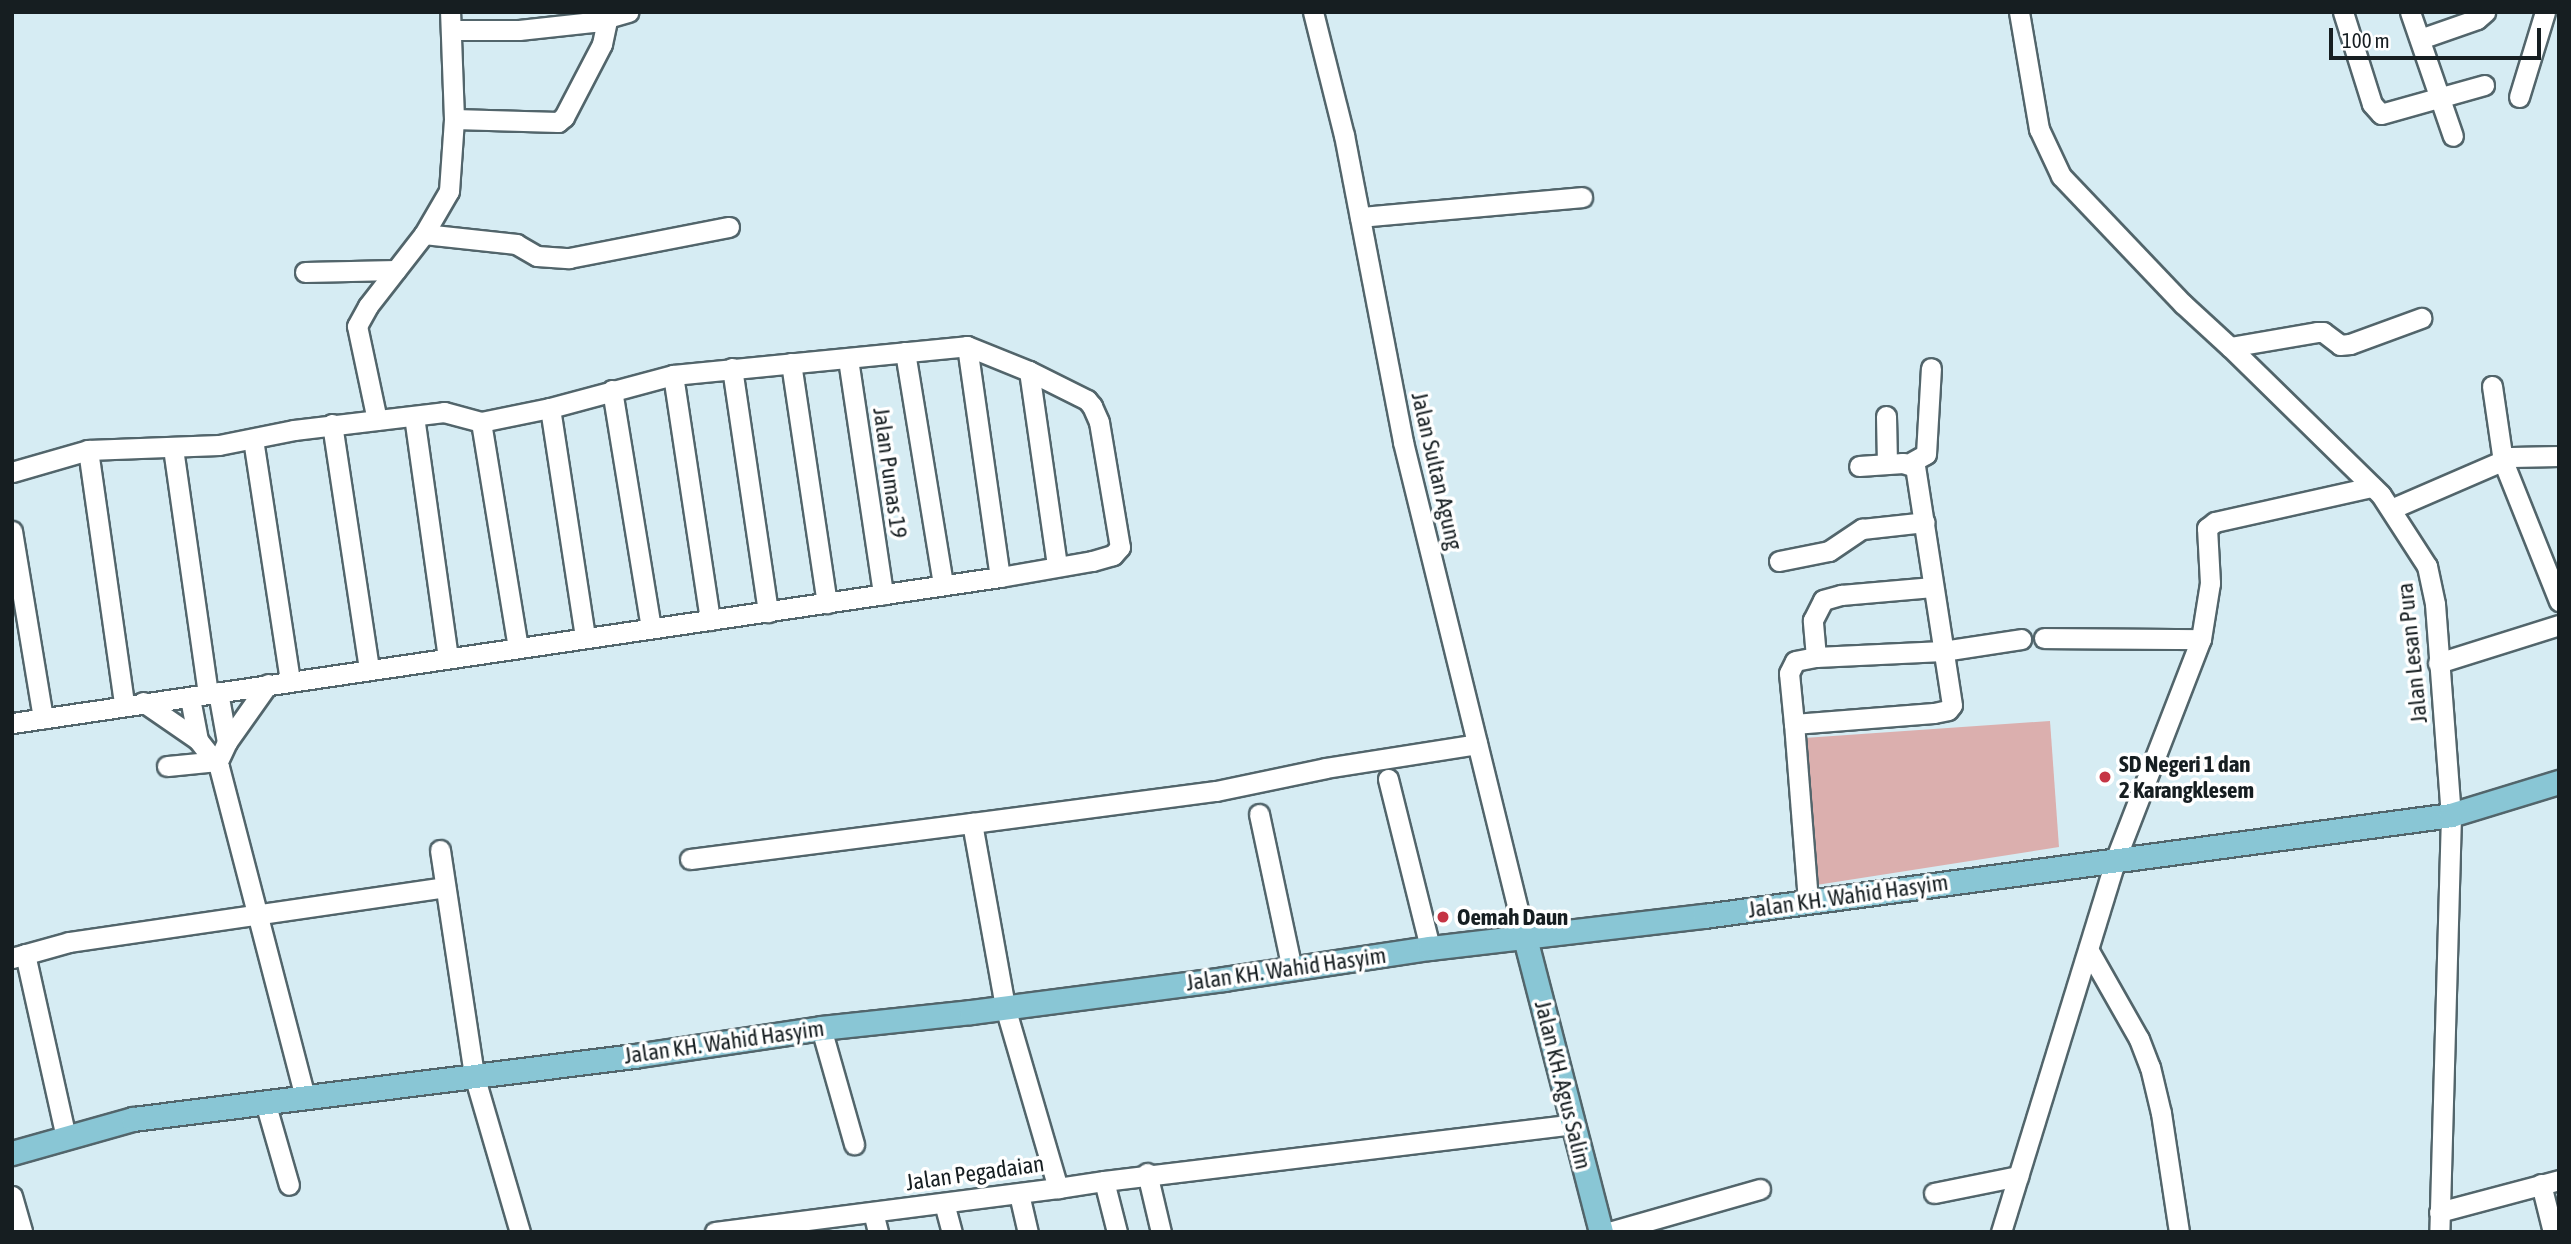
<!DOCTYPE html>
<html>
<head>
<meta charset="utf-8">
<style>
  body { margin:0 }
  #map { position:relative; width:2571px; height:1244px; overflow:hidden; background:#d6ecf3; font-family:"Asap Condensed",sans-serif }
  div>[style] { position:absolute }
  .green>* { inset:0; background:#dbafae }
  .roads { filter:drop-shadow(2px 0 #52656b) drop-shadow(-2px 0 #52656b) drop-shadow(0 2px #52656b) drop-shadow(0 -2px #52656b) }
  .minor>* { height:19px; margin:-9.5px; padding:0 9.5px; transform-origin:9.5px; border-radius:9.5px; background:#fff }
  .major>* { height:23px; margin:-11.5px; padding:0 11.5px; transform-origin:11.5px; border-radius:11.5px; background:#89c6d5 }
  .dots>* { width:19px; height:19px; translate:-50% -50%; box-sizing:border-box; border:4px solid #fff; border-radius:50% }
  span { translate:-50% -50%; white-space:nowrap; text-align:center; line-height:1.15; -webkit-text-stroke:7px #fff; paint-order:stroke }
  .street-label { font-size:23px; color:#161e21 }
  .poi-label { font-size:23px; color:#161e21; font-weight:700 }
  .left { translate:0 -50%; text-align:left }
  .frame { position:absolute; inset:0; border:14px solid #161e21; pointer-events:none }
  .scale { position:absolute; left:2329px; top:28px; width:212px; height:32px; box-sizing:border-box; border:4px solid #161e21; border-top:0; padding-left:9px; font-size:21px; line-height:24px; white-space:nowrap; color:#161e21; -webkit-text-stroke:5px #fff; paint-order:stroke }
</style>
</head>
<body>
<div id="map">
  <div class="green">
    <i style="clip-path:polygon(2050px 721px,2059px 847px,1810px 886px,1804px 738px)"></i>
  </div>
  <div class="roads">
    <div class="minor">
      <i style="left:1313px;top:12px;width:127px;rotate:75.9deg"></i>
      <i style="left:1344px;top:135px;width:313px;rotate:79.1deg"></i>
      <i style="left:1403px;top:442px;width:511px;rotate:76.18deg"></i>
      <i style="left:2019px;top:12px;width:119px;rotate:80.3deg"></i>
      <i style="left:2039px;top:129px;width:52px;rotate:64.9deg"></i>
      <i style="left:2061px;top:176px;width:177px;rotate:46.4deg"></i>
      <i style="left:2183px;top:304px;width:64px;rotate:42.5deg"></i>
      <i style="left:2230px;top:347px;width:211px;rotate:44.4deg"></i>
      <i style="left:2381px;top:495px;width:85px;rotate:57.1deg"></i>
      <i style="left:2427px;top:566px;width:39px;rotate:78deg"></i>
      <i style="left:2435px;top:604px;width:212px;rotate:85.7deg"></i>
      <i style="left:2451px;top:815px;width:417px;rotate:91.6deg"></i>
      <i style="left:2343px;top:12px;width:96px;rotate:72.5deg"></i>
      <i style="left:2372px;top:104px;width:13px;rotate:48deg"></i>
      <i style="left:2381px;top:114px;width:107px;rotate:-15.7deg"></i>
      <i style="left:2410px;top:12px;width:131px;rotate:70.9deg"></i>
      <i style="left:451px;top:30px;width:68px"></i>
      <i style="left:519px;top:30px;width:74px;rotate:-6.2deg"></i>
      <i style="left:593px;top:22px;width:37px;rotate:-16deg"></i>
      <i style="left:2420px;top:39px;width:60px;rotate:-19.3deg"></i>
      <i style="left:2477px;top:19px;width:11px;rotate:-41deg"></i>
      <i style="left:2519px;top:97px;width:89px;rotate:-73deg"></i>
      <i style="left:454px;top:119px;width:104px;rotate:1.7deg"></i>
      <i style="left:558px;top:122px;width:8px;rotate:-40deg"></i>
      <i style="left:564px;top:117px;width:82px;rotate:-62.5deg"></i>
      <i style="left:602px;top:44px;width:25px;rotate:-78deg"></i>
      <i style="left:1360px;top:217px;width:223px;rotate:-5.1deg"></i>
      <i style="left:424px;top:234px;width:93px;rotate:6.2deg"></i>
      <i style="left:516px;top:244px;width:24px;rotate:30deg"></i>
      <i style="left:537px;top:256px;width:32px;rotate:4deg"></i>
      <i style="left:569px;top:258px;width:163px;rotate:-11deg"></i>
      <i style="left:305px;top:272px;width:91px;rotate:-1.3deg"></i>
      <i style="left:967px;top:346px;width:233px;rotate:81.9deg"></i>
      <i style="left:2230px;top:347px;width:88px;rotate:-9.8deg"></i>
      <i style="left:2317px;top:332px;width:6px"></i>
      <i style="left:2323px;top:332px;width:21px;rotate:37deg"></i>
      <i style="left:2340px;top:345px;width:10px;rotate:-6deg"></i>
      <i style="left:2350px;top:344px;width:76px;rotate:-20.1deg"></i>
      <i style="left:905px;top:352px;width:236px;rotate:80.7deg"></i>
      <i style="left:848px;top:359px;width:238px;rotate:81.5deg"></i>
      <i style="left:791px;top:363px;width:243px;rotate:81.5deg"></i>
      <i style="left:732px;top:368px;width:247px;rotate:81.6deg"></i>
      <i style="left:1029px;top:371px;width:196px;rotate:81.8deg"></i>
      <i style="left:673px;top:375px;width:248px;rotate:81.4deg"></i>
      <i style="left:2492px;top:386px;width:76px;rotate:81.7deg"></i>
      <i style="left:2503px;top:461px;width:151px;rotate:68.2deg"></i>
      <i style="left:612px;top:390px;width:241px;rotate:80.7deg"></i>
      <i style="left:550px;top:408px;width:232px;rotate:81.3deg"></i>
      <i style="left:414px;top:416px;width:244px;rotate:82deg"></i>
      <i style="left:1886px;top:416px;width:48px;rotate:88.8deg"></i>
      <i style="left:377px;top:420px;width:96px;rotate:-102deg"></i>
      <i style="left:357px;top:326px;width:23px;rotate:-61deg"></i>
      <i style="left:368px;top:306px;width:91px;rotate:-52.1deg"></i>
      <i style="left:424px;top:234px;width:50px;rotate:-59.8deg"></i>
      <i style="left:449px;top:191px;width:72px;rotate:-86deg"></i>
      <i style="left:454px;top:119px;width:107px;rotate:-92.1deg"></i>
      <i style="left:481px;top:422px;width:228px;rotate:80.7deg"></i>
      <i style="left:332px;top:424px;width:247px;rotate:81.4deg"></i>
      <i style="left:253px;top:439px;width:245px;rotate:81.3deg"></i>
      <i style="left:173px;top:448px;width:248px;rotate:81.9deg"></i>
      <i style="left:88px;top:450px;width:257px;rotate:81.9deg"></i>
      <i style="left:1910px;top:463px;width:18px;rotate:-29deg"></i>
      <i style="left:1926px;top:454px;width:86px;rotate:-86.7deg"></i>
      <i style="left:12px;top:472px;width:79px;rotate:-16.1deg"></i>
      <i style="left:88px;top:450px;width:131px;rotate:-2.2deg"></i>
      <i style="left:219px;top:445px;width:76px;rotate:-11.3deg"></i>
      <i style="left:294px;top:430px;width:151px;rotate:-6.8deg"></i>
      <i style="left:444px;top:412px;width:38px;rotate:15deg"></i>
      <i style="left:481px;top:422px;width:70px;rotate:-11.5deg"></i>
      <i style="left:550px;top:408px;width:127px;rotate:-15deg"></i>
      <i style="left:673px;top:375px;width:295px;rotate:-5.6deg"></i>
      <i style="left:967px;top:346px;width:67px;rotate:22deg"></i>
      <i style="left:1029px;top:371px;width:65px;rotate:26.6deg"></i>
      <i style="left:1087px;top:400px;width:8px;rotate:50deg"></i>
      <i style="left:1092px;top:406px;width:17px;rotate:66deg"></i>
      <i style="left:1099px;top:422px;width:127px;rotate:80.5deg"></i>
      <i style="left:1120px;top:547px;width:11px;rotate:131deg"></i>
      <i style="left:1113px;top:555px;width:22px;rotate:164deg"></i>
      <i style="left:1092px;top:561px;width:93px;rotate:170.1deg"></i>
      <i style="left:1000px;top:577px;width:999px;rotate:171.59deg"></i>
      <i style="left:2391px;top:509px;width:131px;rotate:-23.4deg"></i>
      <i style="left:2511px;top:457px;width:48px;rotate:-1.2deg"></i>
      <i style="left:12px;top:531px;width:190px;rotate:80.6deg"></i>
      <i style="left:1779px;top:561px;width:51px;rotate:-11.3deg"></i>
      <i style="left:1829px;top:551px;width:40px;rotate:-34deg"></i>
      <i style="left:1862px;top:529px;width:63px;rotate:-6.3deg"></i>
      <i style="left:2044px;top:638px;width:157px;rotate:0.4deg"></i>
      <i style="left:1816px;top:657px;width:37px;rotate:-95deg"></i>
      <i style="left:1813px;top:620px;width:22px;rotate:-63deg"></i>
      <i style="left:1823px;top:600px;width:19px;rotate:-16deg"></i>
      <i style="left:1841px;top:595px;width:92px;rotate:-5deg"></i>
      <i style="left:2438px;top:663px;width:127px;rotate:-17.4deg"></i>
      <i style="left:218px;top:692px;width:51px;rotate:79.8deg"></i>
      <i style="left:227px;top:742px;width:21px;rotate:115deg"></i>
      <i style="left:190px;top:698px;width:43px;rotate:79.2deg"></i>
      <i style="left:198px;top:740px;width:34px;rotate:52deg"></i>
      <i style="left:219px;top:767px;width:341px;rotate:75.4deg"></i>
      <i style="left:143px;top:702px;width:67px;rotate:34.6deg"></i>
      <i style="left:1794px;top:724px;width:51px;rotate:-95.6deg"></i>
      <i style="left:1789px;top:673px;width:13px;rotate:-63deg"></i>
      <i style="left:1795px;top:661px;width:21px;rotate:-11deg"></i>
      <i style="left:1816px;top:657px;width:127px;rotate:-2.7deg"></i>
      <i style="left:1943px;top:651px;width:79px;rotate:-8.7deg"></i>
      <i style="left:227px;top:742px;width:71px;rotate:-54.7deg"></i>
      <i style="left:167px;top:766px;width:51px;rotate:-5.6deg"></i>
      <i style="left:1388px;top:779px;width:174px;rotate:76deg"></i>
      <i style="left:1259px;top:814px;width:158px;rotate:78deg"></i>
      <i style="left:972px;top:823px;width:246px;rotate:-7.5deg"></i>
      <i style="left:1216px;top:791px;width:112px;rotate:-11.8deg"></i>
      <i style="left:1326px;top:768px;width:153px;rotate:-9deg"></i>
      <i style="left:440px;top:850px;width:228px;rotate:81.4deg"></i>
      <i style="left:474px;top:1075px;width:164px;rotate:73.7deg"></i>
      <i style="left:690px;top:859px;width:284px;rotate:-7.3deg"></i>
      <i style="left:972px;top:823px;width:187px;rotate:79.8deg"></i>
      <i style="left:1005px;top:1007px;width:189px;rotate:73.7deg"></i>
      <i style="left:1058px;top:1188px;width:346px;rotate:172.7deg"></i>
      <i style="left:1808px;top:901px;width:178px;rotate:-94.5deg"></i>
      <i style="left:1794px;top:724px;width:140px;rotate:-4.5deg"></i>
      <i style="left:1934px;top:713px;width:14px;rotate:-12deg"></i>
      <i style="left:1948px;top:710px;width:6px;rotate:-51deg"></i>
      <i style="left:1952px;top:705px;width:241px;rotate:-98.8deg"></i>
      <i style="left:1915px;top:467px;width:13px;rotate:-162deg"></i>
      <i style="left:1903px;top:463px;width:44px;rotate:176.1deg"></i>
      <i style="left:2089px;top:951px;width:101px;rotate:60.4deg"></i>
      <i style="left:2139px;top:1039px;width:30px;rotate:69deg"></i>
      <i style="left:2150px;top:1067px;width:47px;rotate:76.6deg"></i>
      <i style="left:2161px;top:1113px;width:120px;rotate:81.4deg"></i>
      <i style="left:25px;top:954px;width:188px;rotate:77.4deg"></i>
      <i style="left:12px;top:958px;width:59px;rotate:-15.7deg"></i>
      <i style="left:69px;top:942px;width:380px;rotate:-8.3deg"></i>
      <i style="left:821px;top:1028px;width:121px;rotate:74.1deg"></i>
      <i style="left:265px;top:1102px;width:86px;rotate:73.9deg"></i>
      <i style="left:1147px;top:1173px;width:61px;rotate:76.7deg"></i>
      <i style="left:1104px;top:1181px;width:471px;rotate:-6.9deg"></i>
      <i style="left:2541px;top:1184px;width:49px;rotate:76deg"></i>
      <i style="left:1058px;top:1188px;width:47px;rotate:-8.7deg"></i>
      <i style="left:1104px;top:1181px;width:53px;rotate:75.7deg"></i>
      <i style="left:1934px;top:1193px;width:86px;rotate:-11.4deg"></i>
      <i style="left:1019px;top:1194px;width:39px;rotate:77deg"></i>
      <i style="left:12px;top:1196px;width:37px;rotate:74deg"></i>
      <i style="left:944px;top:1203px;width:30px;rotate:75deg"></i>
      <i style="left:873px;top:1212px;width:21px;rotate:76deg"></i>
      <i style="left:2439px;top:1212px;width:124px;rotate:-14.9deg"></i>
      <i style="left:1609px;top:1232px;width:157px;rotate:-15.9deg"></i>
      <i style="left:2001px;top:1232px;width:391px;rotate:-72.9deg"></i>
      <i style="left:2116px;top:858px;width:235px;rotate:-68.8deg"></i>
      <i style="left:2201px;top:639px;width:57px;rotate:-80.9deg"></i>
      <i style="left:2210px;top:583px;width:55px;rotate:-93.1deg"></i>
      <i style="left:2207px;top:528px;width:10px;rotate:-37deg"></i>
      <i style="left:2215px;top:522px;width:161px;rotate:-12.6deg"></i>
    </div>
    <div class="major">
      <i style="left:1525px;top:938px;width:304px;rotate:75.5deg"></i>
      <i style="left:12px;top:1153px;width:126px;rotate:-15.7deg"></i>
      <i style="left:133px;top:1119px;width:505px;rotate:-7.17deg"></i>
      <i style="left:634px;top:1056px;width:189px;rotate:-8.5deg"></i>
      <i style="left:821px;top:1028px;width:151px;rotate:-6.1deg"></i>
      <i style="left:971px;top:1012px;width:255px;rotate:-7.4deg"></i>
      <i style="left:1224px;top:979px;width:208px;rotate:-8.6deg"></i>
      <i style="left:1430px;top:948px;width:276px;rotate:-6.7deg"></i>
      <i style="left:1704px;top:916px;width:754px;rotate:-7.7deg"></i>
      <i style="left:2451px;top:815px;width:113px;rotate:-17deg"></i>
    </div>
  </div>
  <div class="dots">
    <i style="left:2105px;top:777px;background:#c53444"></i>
    <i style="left:1443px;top:917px;background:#c53444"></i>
  </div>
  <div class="street-label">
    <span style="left:1437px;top:471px;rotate:77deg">Jalan Sultan Agung</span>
    <span style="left:890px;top:473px;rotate:82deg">Jalan Pumas 19</span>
    <span style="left:2412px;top:653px;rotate:-96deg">Jalan Lesan Pura</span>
    <span style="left:1848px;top:896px;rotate:-8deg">Jalan KH. Wahid Hasyim</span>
    <span style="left:1286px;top:969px;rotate:-8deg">Jalan KH. Wahid Hasyim</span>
    <span style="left:724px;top:1042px;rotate:-8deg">Jalan KH. Wahid Hasyim</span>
    <span style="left:1563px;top:1085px;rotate:76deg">Jalan KH. Agus Salim</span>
    <span style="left:975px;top:1173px;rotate:-8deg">Jalan Pegadaian</span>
  </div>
  <div class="poi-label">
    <span class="left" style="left:2119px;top:777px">SD Negeri 1 dan<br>2 Karangklesem</span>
    <span class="left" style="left:1457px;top:917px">Oemah Daun</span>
  </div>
  <div class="frame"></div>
  <div class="scale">100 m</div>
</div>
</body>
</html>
